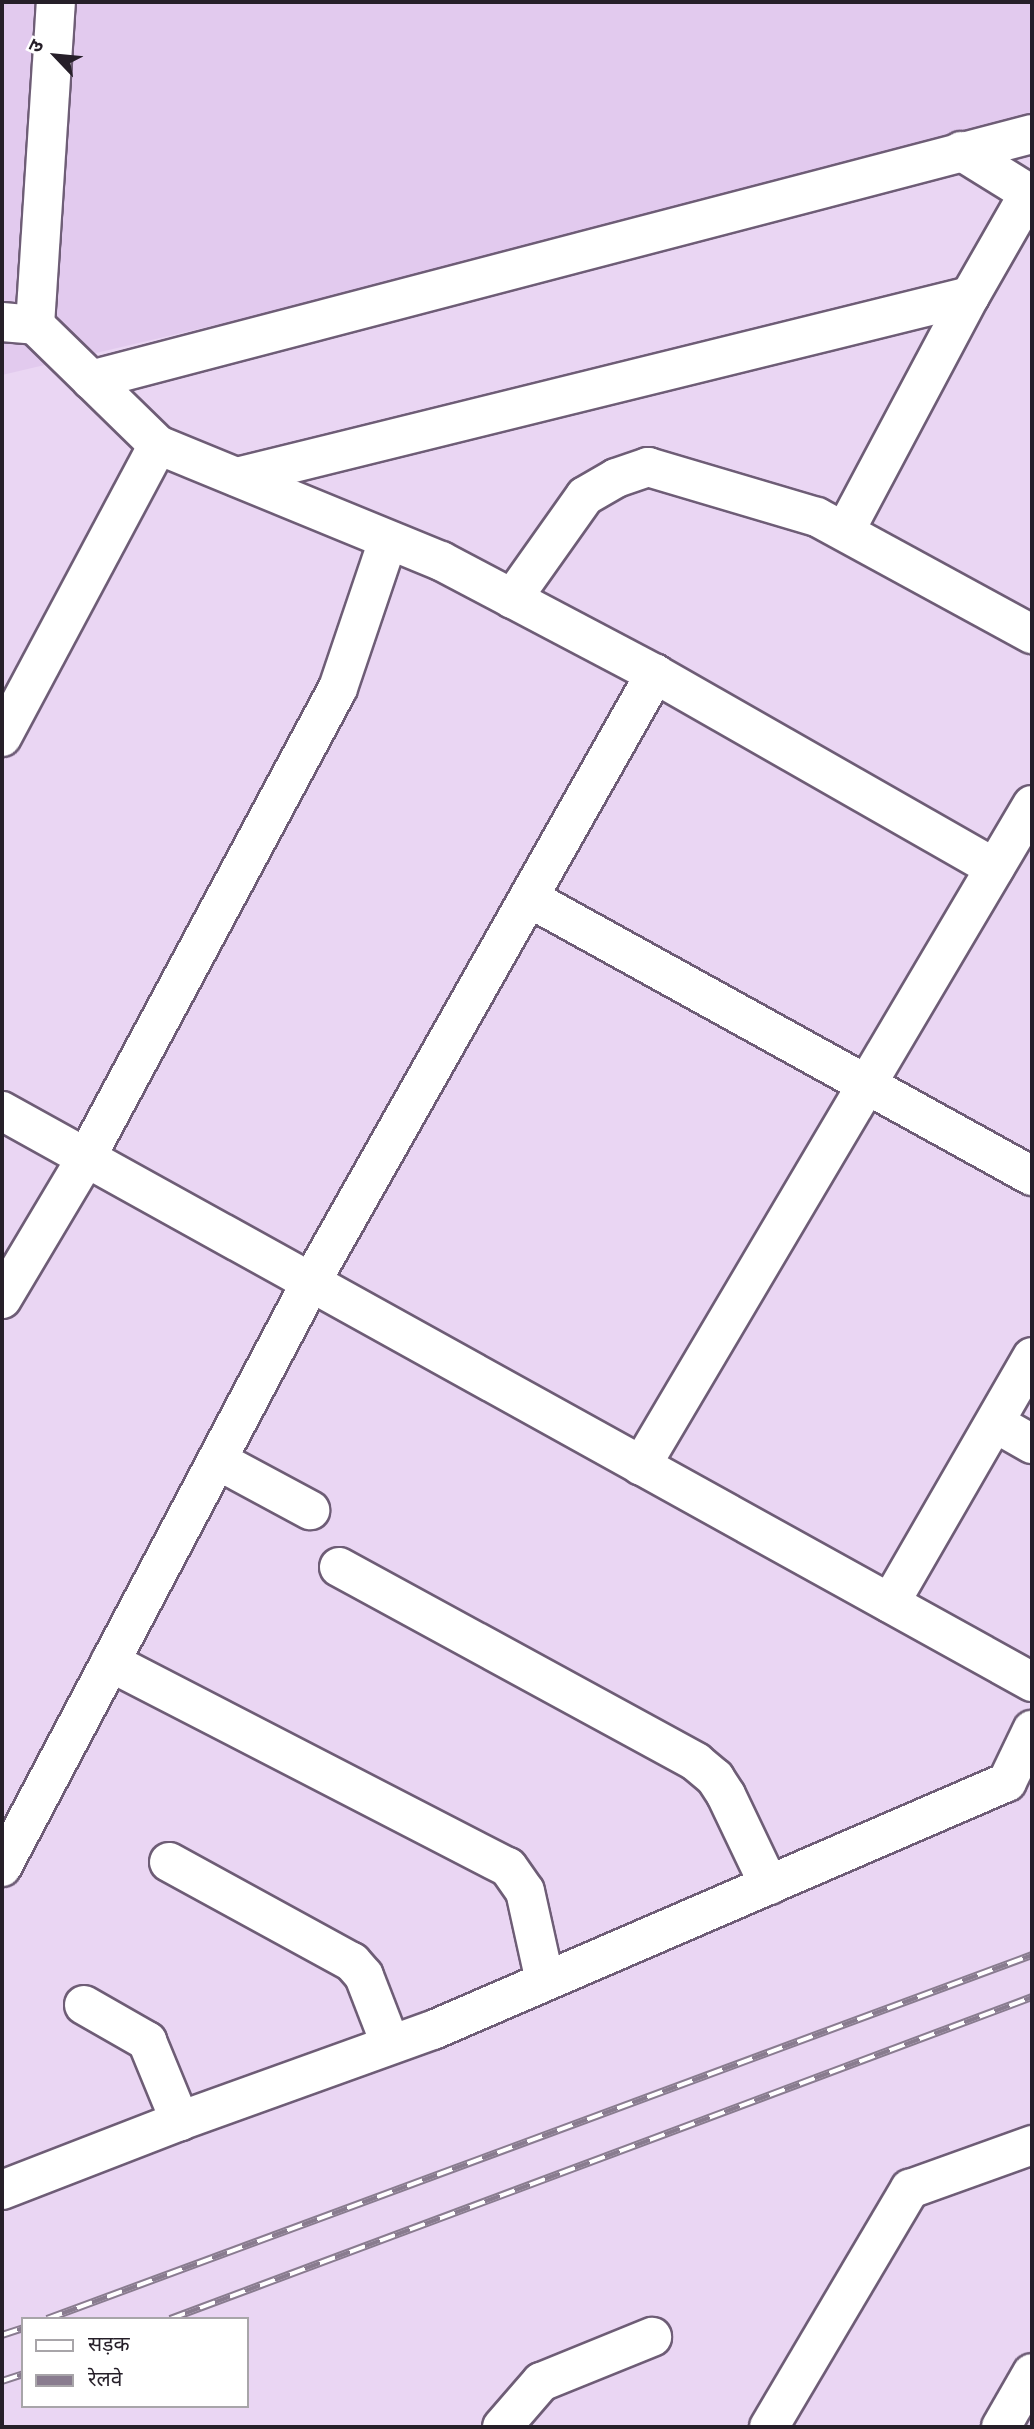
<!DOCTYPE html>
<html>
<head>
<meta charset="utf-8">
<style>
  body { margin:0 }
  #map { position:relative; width:1034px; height:2429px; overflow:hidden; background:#ead6f3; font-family:Overpass,"Noto Sans Devanagari",sans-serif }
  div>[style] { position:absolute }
  .built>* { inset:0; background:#e2caee }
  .roads { filter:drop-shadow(2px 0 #6e5d76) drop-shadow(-2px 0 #6e5d76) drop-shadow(0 2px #6e5d76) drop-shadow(0 -2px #6e5d76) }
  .minor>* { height:38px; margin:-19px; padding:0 19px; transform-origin:19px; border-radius:19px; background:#fff }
  .rail>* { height:8px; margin-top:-4px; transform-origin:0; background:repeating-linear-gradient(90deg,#fff 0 16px,#897c8f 0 32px); box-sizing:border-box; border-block:2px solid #897c8f }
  span { translate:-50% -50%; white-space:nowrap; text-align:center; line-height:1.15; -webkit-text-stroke:5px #fff; paint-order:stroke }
  .frame { position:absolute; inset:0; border:4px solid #261f29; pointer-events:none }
  .legend { position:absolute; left:21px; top:2317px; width:228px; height:91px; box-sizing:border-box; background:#fff; border:2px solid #a8a5a9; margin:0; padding:9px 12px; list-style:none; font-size:21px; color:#261f29 }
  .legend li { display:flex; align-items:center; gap:14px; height:35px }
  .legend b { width:35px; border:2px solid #a8a5a9 }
  .north { position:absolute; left:21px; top:21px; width:70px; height:70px; -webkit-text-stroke:5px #fff; paint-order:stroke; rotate:296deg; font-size:19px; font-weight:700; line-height:28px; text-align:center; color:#261f29 }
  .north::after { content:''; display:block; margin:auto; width:24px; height:32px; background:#261f29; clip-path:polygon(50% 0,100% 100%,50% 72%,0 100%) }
</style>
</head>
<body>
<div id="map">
  <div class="built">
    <i style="clip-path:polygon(2px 2px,1032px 2px,1032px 134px,2px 375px)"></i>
  </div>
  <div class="roads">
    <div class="minor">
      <i style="left:961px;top:151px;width:84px;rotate:31.8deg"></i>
      <i style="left:2px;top:322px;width:33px;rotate:5deg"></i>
      <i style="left:35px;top:325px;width:172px;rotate:44.3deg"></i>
      <i style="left:35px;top:325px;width:324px;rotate:-86.3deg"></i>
      <i style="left:91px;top:380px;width:973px;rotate:-14.65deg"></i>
      <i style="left:237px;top:477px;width:755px;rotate:-13.87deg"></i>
      <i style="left:970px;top:296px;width:119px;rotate:-60.2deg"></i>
      <i style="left:845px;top:531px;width:266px;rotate:-62deg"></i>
      <i style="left:512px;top:599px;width:126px;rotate:-54.7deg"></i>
      <i style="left:585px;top:496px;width:36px;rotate:-30deg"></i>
      <i style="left:616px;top:478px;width:34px;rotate:-19deg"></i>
      <i style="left:648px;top:467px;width:176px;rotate:16.5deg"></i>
      <i style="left:817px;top:517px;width:245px;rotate:28.6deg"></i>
      <i style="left:2px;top:737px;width:331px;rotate:-61.9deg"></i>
      <i style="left:158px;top:445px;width:306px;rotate:22.3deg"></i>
      <i style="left:441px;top:561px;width:242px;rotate:27.8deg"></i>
      <i style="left:655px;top:674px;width:391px;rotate:29.7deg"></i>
      <i style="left:529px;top:898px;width:575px;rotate:28.93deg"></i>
      <i style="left:2px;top:1111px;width:1178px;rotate:29deg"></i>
      <i style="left:2px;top:1299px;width:164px;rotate:-59.2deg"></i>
      <i style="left:86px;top:1158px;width:533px;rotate:-61.8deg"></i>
      <i style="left:338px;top:688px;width:156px;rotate:-71.3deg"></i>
      <i style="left:995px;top:1423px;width:43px;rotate:29.6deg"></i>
      <i style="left:217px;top:1460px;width:106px;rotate:28.3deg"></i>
      <i style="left:641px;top:1466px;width:768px;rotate:-59.39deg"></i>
      <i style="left:339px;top:1567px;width:407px;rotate:28.6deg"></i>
      <i style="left:696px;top:1762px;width:25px;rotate:40deg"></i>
      <i style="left:715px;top:1778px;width:20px;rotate:57deg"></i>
      <i style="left:726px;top:1795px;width:100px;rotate:64.5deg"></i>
      <i style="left:890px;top:1603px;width:284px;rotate:-60deg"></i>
      <i style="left:110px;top:1662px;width:448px;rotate:27.3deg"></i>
      <i style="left:508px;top:1867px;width:29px;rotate:55deg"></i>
      <i style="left:525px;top:1891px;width:92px;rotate:77.5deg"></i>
      <i style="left:169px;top:1862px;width:209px;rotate:28.7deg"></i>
      <i style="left:352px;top:1962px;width:18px;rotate:49deg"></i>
      <i style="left:364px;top:1976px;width:72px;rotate:68.8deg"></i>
      <i style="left:2px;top:1867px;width:662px;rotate:-62.16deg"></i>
      <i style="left:311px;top:1282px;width:699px;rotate:-60.5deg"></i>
      <i style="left:84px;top:2005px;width:73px;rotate:29.7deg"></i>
      <i style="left:147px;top:2041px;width:87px;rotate:67.6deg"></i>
      <i style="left:2px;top:2190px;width:191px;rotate:-21.2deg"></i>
      <i style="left:180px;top:2121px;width:269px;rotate:-19.8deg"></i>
      <i style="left:433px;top:2030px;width:625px;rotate:-23.37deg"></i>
      <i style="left:1007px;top:1782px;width:58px;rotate:-64.3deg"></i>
      <i style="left:502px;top:2427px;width:60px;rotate:-49.1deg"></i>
      <i style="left:541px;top:2382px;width:120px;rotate:-22.1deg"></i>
      <i style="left:769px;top:2427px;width:277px;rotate:-59.4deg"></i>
      <i style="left:910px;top:2189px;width:130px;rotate:-19.8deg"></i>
      <i style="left:1001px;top:2427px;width:62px;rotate:-60.1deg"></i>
    </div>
  </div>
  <div class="rail">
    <i style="left:47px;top:2319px;width:1050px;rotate:-20.28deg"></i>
    <i style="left:170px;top:2319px;width:920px;rotate:-20.48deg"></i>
    <i style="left:2px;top:2335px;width:22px;rotate:-18deg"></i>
    <i style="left:2px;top:2381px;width:22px;rotate:-18deg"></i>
  </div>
  <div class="frame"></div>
  <ul class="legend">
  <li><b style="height:9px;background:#fff"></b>सड़क</li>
  <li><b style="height:9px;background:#897c8f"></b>रेलवे</li>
  </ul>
  <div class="north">उ</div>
</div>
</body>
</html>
